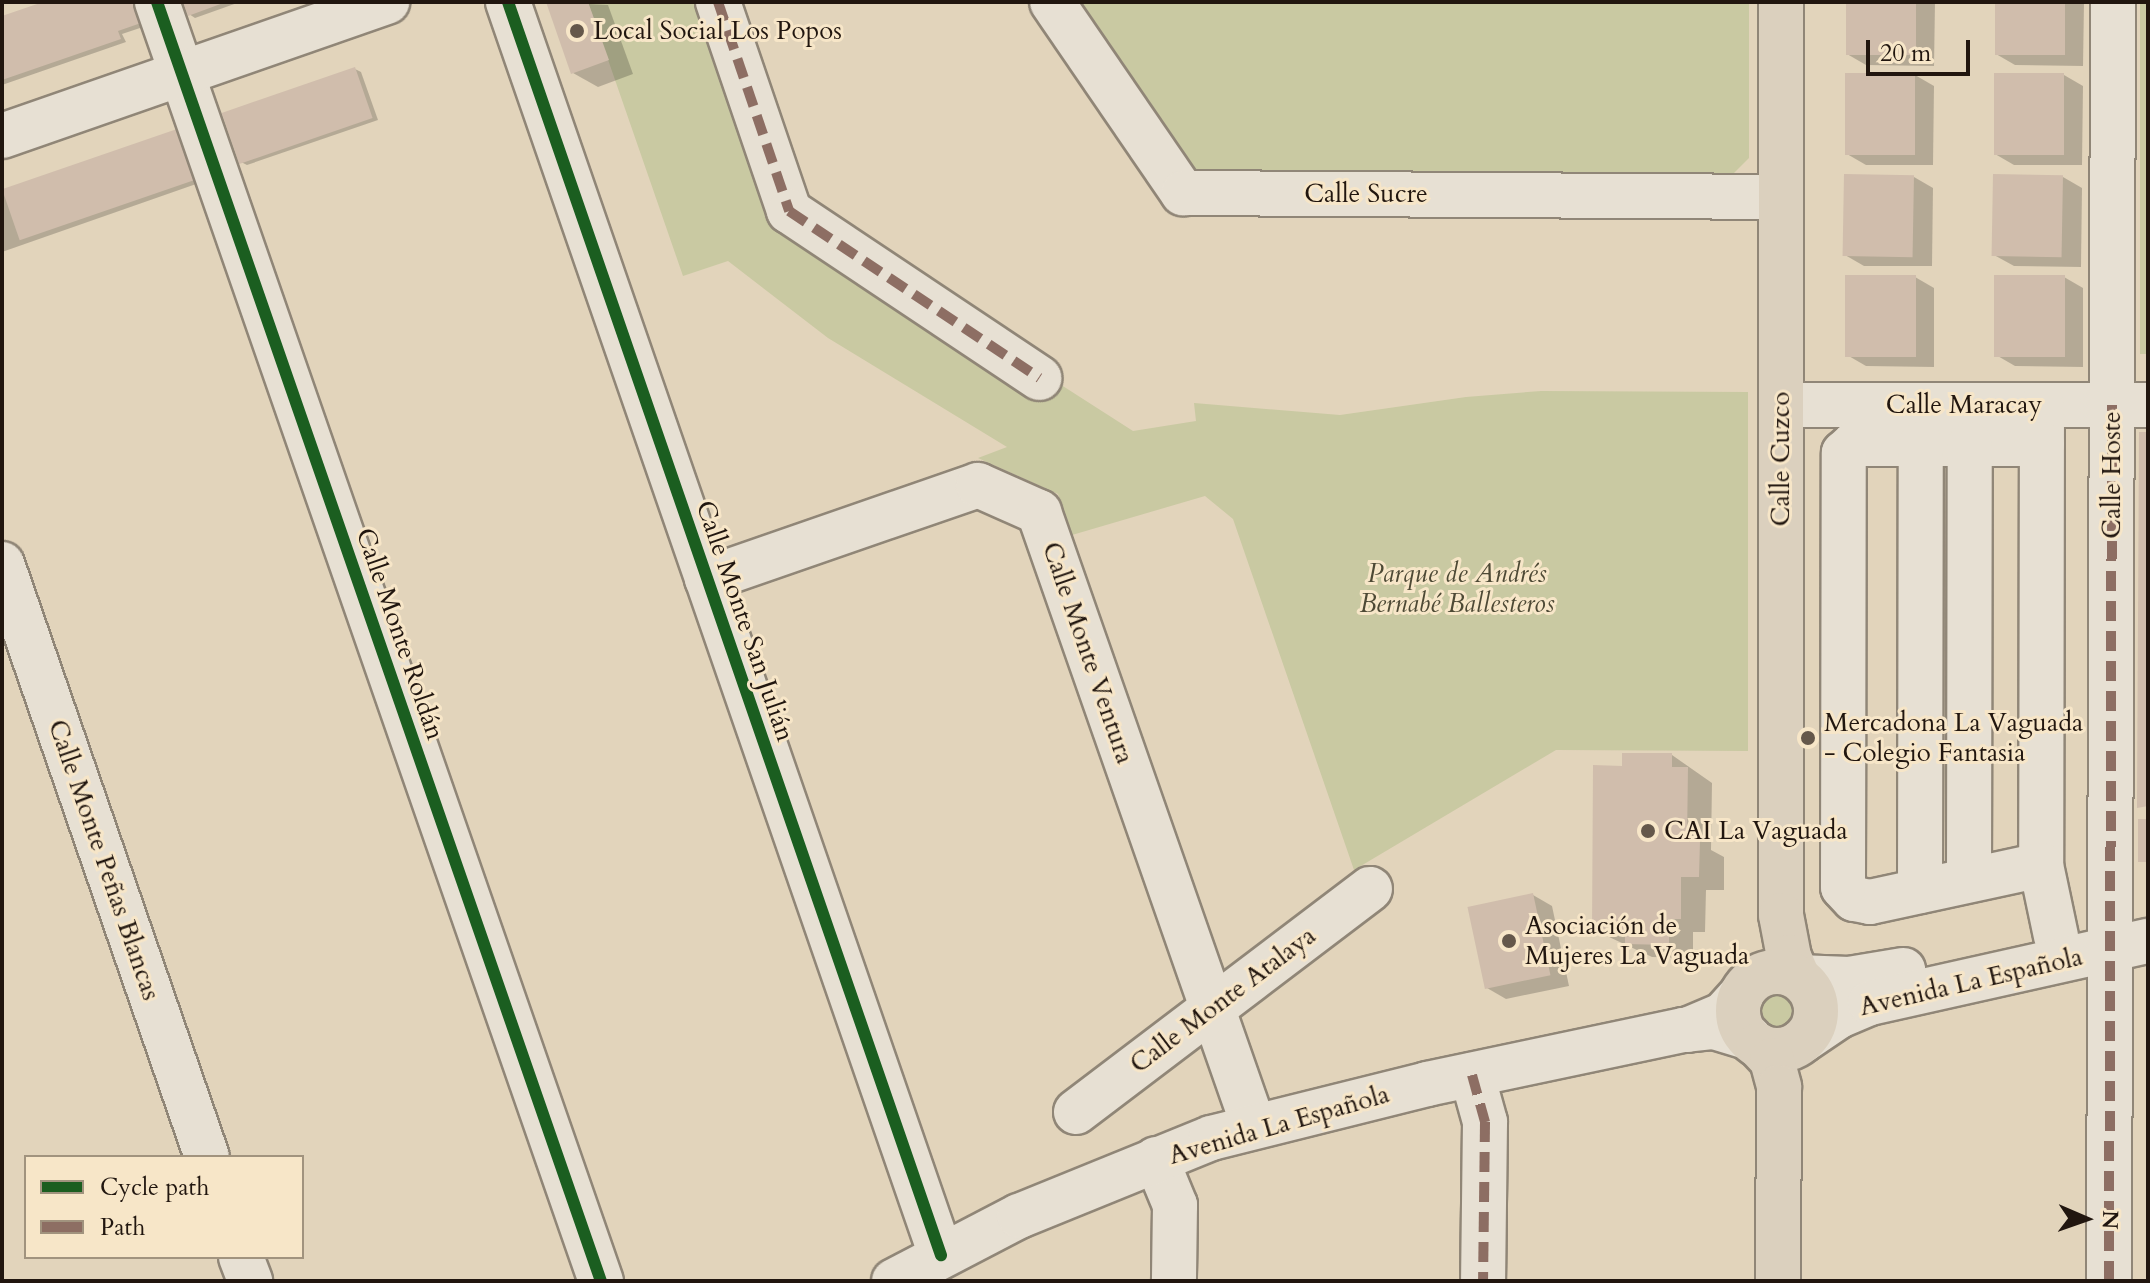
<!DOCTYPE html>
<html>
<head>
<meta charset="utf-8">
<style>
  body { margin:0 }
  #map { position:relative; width:2150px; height:1283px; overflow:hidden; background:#e2d4bb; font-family:Cardo,serif }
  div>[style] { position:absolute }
  .green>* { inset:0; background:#c9c9a2; transform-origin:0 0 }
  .shadow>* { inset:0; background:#0003 }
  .building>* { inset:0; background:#d0bdac; transform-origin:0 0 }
  .roads { filter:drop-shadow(2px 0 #908677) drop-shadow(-2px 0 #908677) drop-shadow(0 2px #908677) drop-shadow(0 -2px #908677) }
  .minor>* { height:44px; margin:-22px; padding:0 22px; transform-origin:22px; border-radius:22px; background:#e7e0d3 }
  .major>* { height:44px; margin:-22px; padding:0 22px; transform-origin:22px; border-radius:22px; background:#dbd0be }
  .major>.ring { margin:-22px; padding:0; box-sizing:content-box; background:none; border:44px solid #dbd0be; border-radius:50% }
  .quiet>* { height:10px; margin-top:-5px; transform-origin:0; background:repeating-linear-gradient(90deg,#8d6e63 0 20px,transparent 0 30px) }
  .cycleway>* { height:12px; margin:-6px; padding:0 6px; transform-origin:6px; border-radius:6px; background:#1b5e20 }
  .dots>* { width:22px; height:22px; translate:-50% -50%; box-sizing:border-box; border:4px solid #f7e6c8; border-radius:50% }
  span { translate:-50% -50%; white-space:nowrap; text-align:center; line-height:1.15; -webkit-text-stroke:6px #f7e6c8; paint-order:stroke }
  .poi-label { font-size:26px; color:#21160f }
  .left { translate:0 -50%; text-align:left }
  .street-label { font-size:26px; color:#21160f }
  .park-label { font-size:26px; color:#4d4935; font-style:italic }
  .frame { position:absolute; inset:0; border:4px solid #21160f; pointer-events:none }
  .legend { position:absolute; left:24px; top:1155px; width:280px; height:104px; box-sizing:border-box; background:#f7e6c8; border:2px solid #a1937e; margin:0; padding:10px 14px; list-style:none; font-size:24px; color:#21160f }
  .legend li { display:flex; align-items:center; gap:16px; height:40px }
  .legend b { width:40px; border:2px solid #a1937e }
  .north { position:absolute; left:2046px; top:1179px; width:80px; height:80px; -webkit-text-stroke:6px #f7e6c8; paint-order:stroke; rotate:92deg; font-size:22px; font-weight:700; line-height:32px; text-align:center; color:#21160f }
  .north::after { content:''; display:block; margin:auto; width:28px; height:36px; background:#21160f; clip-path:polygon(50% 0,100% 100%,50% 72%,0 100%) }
  .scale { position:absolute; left:1866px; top:40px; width:104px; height:36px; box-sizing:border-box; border:4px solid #21160f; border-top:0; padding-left:10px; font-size:24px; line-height:28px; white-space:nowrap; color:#21160f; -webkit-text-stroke:6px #f7e6c8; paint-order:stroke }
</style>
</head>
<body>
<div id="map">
  <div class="green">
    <i style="clip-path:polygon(588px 2px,718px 2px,790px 211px,1133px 431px,1196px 421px,1194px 403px,1340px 415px,1466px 397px,1541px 391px,1748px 392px,1748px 751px,1556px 750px,1354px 870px,1233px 519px,1205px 496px,1072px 535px,1058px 494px,978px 458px,1007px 447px,828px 338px,728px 261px,683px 276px)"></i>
    <i style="clip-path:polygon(1078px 2px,1749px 2px,1749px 158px,1732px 175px,1194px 172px)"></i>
    <i style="left:2140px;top:2px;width:8px;height:352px"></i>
    <i style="clip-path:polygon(1779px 971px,1814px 995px,1817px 1008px,1810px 1032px,1758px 1045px,1742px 994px,1758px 977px)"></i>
  </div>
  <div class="shadow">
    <i style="clip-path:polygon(49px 2px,137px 2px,146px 26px,122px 34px,126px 42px,2px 85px,2px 19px)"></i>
    <i style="clip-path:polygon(185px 2px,240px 2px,195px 18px,189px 14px)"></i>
    <i style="clip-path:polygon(551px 2px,608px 5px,633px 74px,598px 87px,573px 73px)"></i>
    <i style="clip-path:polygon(1848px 2px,1935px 2px,1934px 66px,1866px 65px,1847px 54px)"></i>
    <i style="clip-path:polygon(1997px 2px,2084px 2px,2083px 66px,2015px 65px,1996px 54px)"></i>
    <i style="clip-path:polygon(355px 69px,361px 72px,378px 120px,247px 165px,241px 162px)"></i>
    <i style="clip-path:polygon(1915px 75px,1934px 86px,1933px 165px,1866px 165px,1847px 154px)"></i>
    <i style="clip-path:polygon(2064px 75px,2083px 86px,2082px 165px,2014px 165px,1995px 154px)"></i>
    <i style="clip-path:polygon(177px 131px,183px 135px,199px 183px,2px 252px,2px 192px)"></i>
    <i style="clip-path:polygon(1914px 177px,1933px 188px,1932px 266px,1864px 266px,1845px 255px)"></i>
    <i style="clip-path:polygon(2063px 177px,2082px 188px,2081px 267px,2014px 266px,1994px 255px)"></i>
    <i style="clip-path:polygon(1915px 277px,1934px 288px,1934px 367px,1866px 366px,1847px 355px)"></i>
    <i style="clip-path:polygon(2064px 277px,2083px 288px,2083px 367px,2015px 366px,1996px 355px)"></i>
    <i style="clip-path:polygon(1672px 755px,1712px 783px,1711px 850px,1724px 857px,1724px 890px,1706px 890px,1705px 932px,1693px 932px,1693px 958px,1652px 957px,1594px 930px,1624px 768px)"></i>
    <i style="clip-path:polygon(1533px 895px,1552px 906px,1569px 986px,1506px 999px,1487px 988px)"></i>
  </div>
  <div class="building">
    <i style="clip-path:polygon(43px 2px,134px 2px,141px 23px,118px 31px,121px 39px,2px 80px,2px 16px)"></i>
    <i style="clip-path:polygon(183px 2px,226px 2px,188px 16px)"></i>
    <i style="clip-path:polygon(546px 2px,588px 2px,609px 60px,571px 74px)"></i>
    <i style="left:1846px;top:2px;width:70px;height:53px"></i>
    <i style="left:1995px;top:2px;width:70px;height:53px"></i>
    <i style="left:355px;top:67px;width:54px;height:141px;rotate:71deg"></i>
    <i style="left:1845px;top:73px;width:70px;height:82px"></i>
    <i style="left:1994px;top:73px;width:70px;height:82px"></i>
    <i style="left:177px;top:129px;width:54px;height:185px;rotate:71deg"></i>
    <i style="left:1844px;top:174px;width:70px;height:82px;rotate:1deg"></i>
    <i style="left:1993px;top:174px;width:70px;height:82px;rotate:1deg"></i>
    <i style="left:1845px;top:275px;width:71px;height:82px"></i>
    <i style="left:1994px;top:275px;width:71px;height:82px"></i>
    <i style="clip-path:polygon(2139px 432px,2148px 432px,2148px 806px,2137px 808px)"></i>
    <i style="clip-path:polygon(1622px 753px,1672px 753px,1672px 767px,1688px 767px,1687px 841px,1700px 841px,1699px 877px,1681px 877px,1681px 919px,1669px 919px,1669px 945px,1625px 944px,1625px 931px,1592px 931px,1593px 765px,1622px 766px)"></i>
    <i style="left:2138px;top:819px;width:10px;height:43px"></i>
    <i style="left:1533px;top:893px;width:84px;height:67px;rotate:78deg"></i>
  </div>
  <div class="roads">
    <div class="minor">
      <i style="left:157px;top:2px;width:1354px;rotate:70.86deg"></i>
      <i style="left:508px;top:2px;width:1326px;rotate:70.94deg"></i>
      <i style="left:718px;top:2px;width:221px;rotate:71.2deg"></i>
      <i style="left:789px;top:211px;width:301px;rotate:33.7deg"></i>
      <i style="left:1052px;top:2px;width:232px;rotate:55.6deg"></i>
      <i style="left:1183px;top:193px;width:597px;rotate:0.38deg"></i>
      <i style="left:2px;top:136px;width:408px;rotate:-19.2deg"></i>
      <i style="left:1781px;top:405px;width:367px"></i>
      <i style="left:2042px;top:405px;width:460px;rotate:90.1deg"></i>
      <i style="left:2041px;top:865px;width:73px;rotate:78.1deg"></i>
      <i style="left:2px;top:564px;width:627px;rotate:70.93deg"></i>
      <i style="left:707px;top:579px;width:287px;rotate:-19.1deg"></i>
      <i style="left:978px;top:485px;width:67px;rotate:23.9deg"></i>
      <i style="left:1039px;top:512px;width:651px;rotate:70.73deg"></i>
      <i style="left:2041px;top:865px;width:175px;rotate:167.8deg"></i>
      <i style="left:1870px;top:902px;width:16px;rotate:-169deg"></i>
      <i style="left:1854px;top:899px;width:16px;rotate:-133deg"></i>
      <i style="left:1843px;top:887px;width:434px;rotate:-89.9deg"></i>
      <i style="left:1844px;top:453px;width:13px;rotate:-42deg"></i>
      <i style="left:1854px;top:444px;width:188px"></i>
      <i style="left:1969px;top:880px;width:436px;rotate:-89.9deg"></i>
      <i style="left:1920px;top:891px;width:447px;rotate:-89.9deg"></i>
      <i style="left:1798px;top:977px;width:51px;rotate:2.2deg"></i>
      <i style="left:1849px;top:979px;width:55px;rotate:-9.5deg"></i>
      <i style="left:1687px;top:1030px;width:39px;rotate:-23deg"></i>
      <i style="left:1723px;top:1015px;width:28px;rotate:-48deg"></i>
      <i style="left:1802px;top:1041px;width:45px;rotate:-34deg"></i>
      <i style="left:1839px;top:1016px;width:34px;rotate:-23deg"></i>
      <i style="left:1870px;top:1003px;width:285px;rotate:-12.6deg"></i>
      <i style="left:1472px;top:1075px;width:49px;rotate:74.5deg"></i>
      <i style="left:1485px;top:1122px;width:159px;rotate:90.7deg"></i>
      <i style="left:1076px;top:1112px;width:369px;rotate:-37.2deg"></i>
      <i style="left:1156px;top:1159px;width:50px;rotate:67.6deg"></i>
      <i style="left:1175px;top:1205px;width:76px;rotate:90.8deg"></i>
      <i style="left:241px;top:1257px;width:26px;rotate:69deg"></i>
      <i style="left:894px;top:1281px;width:141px;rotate:-27.5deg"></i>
      <i style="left:1019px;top:1216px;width:207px;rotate:-22.1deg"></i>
      <i style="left:1211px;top:1138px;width:223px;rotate:-14deg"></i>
      <i style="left:1427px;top:1084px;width:263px;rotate:-11.9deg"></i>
      <i style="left:1684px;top:1030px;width:30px;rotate:-6deg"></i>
      <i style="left:1714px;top:1027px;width:37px;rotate:17deg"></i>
      <i style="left:2109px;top:1281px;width:1279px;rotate:-89.82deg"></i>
    </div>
    <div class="major">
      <i style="left:1781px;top:2px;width:913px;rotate:90deg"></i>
      <i style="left:1781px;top:915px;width:43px;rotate:79.2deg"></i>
      <i style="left:1789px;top:957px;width:22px;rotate:66deg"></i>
      <i class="ring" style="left:1738px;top:972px;width:34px;height:34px"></i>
      <i style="left:1758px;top:1045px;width:21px;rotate:47deg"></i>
      <i style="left:1772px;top:1060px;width:28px;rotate:75deg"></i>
      <i style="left:1779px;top:1087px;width:194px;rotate:90.3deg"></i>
    </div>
  </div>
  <div class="quiet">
    <i style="left:718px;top:2px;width:221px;rotate:71.2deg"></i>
    <i style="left:789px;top:211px;width:301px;rotate:33.7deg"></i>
    <i style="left:1472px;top:1075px;width:49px;rotate:74.5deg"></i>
    <i style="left:1485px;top:1122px;width:159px;rotate:90.7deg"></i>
    <i style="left:2109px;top:1281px;width:876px;rotate:-89.8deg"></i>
  </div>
  <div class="cycleway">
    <i style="left:157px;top:2px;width:1354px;rotate:70.86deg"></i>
    <i style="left:508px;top:2px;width:1326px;rotate:70.94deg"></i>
  </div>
  <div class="dots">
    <i style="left:577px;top:31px;background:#65584b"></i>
    <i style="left:1808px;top:738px;background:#65584b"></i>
    <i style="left:1648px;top:831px;background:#65584b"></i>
    <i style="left:1509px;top:941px;background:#65584b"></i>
  </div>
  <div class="poi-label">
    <span class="left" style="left:593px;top:31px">Local Social Los Popos</span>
    <span class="left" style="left:1824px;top:738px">Mercadona La Vaguada<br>- Colegio Fantasia</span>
    <span class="left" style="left:1664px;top:831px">CAI La Vaguada</span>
    <span class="left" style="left:1525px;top:941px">Asociación de<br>Mujeres La Vaguada</span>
  </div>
  <div class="street-label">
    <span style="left:1366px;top:194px">Calle Sucre</span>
    <span style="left:1964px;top:405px">Calle Maracay</span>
    <span style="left:1781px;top:459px;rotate:-90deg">Calle Cuzco</span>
    <span style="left:2112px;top:475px;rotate:-90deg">Calle Hoste</span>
    <span style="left:745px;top:621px;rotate:71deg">Calle Monte San Julián</span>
    <span style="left:400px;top:634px;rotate:71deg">Calle Monte Roldán</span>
    <span style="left:1088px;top:653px;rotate:71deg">Calle Monte Ventura</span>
    <span style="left:104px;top:860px;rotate:71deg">Calle Monte Peñas Blancas</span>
    <span style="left:1971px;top:982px;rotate:-13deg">Avenida La Española</span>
    <span style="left:1223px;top:1000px;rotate:-37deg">Calle Monte Atalaya</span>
    <span style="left:1279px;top:1125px;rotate:-16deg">Avenida La Española</span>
  </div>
  <div class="park-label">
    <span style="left:1457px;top:589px">Parque de Andrés<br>Bernabé Ballesteros</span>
  </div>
  <div class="frame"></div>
  <ul class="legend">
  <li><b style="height:10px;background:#1b5e20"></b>Cycle path</li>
  <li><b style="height:10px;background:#8d6e63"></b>Path</li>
  </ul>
  <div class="north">N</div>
  <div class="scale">20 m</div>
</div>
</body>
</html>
